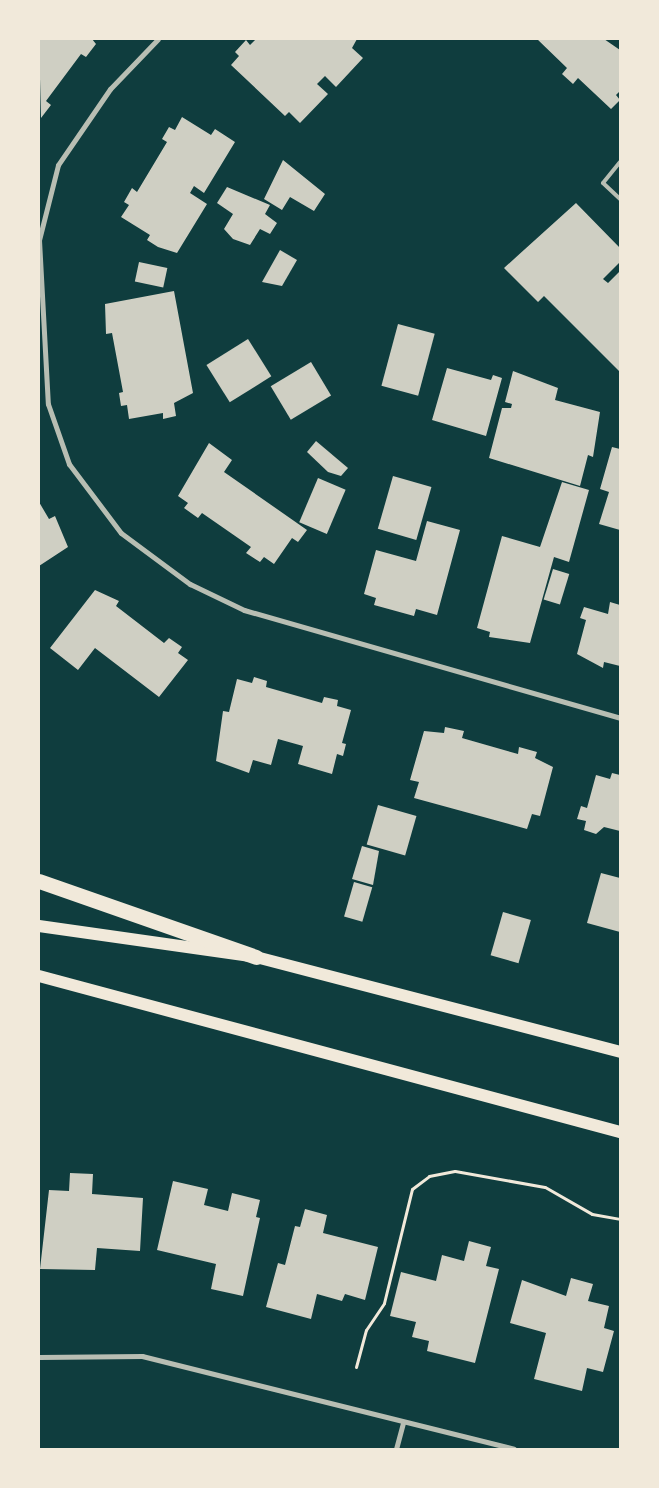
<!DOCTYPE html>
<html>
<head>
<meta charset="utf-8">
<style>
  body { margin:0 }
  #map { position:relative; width:659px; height:1488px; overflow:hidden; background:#0f3d3e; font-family:Rubik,sans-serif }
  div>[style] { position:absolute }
  .building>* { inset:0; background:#cfcfc3; transform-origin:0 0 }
  .path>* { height:3px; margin:-1.5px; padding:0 1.5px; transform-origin:1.5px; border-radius:1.5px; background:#f1e9da }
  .service>* { height:4px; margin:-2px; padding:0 2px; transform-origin:2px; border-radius:2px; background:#b8beb3 }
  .minor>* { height:5px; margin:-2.5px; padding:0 2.5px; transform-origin:2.5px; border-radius:2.5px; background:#b8beb3 }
  .primary>* { height:12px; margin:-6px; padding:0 6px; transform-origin:6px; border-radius:6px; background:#f1e9da }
  .motorway>* { height:15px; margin:-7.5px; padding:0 7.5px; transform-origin:7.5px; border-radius:7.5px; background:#f1e9da }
  span { translate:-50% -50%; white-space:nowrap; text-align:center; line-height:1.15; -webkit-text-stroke:4px #f1e9da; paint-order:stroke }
  .frame { position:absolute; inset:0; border:40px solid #f1e9da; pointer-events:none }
</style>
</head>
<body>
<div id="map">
  <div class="building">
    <i style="clip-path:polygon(39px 39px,92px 39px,96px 44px,86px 57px,81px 54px,46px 101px,51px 105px,41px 118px)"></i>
    <i style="clip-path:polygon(256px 39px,357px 39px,352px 48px,363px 58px,336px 87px,325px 76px,317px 84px,328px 94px,300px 123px,289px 112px,285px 116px,231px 65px,239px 56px,235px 52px,246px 40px,250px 45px)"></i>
    <i style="clip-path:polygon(537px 39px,604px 39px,620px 50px,620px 91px,616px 95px,620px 100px,611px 109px,578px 78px,573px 84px,562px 74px,567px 68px)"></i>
    <i style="clip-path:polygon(182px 117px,211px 135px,215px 129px,235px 142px,204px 193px,194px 186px,190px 193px,207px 204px,177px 253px,158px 247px,147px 240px,150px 235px,121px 217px,129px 205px,124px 202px,132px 188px,137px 192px,167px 142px,162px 139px,169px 127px,175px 130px)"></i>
    <i style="clip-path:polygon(283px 160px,325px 194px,314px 211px,290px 197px,282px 210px,264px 199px)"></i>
    <i style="clip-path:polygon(227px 187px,270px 205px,265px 214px,277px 223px,270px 234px,260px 229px,250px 245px,233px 239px,224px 229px,233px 214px,217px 203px)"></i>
    <i style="clip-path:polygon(576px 203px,620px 248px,620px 262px,603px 279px,608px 283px,620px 271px,620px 372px,544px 296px,538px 302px,504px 268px)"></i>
    <i style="clip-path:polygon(280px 250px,297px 260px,282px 286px,262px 282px)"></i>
    <i style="left:139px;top:262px;width:29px;height:20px;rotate:12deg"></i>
    <i style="clip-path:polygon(174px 291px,193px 393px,174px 403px,176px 416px,163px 419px,163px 413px,129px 419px,127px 405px,121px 406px,119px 393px,123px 392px,112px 333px,106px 334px,105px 304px)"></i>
    <i style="left:398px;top:324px;width:38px;height:64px;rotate:15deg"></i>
    <i style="left:248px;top:339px;width:44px;height:49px;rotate:58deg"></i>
    <i style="left:311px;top:362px;width:39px;height:47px;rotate:59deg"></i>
    <i style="clip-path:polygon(447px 368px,491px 380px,493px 375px,502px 378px,486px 436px,432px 420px)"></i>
    <i style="clip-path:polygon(513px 371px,558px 388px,555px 400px,600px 412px,593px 457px,588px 455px,580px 486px,489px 458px,502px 408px,511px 408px,512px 404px,505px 402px)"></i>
    <i style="clip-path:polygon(316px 441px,348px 468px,341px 476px,328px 472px,307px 452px)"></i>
    <i style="clip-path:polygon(209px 443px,232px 460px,224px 472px,307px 530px,298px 542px,292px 538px,274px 564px,264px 557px,260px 562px,246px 553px,251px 547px,202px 513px,198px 518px,184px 508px,188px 503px,178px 496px)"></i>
    <i style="clip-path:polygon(612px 447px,620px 449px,620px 530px,599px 524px,609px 492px,600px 489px)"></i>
    <i style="left:393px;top:476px;width:40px;height:55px;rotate:16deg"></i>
    <i style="left:318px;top:478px;width:30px;height:48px;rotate:23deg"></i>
    <i style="clip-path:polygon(562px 482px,589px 490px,569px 562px,554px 557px,530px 643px,489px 637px,490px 632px,477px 628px,502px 536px,540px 547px)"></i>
    <i style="clip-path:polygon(39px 502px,49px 519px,55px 516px,68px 547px,39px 566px)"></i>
    <i style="clip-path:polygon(427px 521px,460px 530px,437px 615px,416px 609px,414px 616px,374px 605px,376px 598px,364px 594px,376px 550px,416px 561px)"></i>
    <i style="left:553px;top:569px;width:17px;height:32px;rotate:17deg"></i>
    <i style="clip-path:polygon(95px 590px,119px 601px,116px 606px,164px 643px,169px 638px,182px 647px,178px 653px,188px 660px,159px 697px,95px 648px,78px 670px,50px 648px)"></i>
    <i style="clip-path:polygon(610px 602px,620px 605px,620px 666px,604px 662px,603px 668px,577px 654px,586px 620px,580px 618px,584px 607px,608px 614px)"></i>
    <i style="clip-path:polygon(254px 677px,267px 681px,266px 687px,322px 703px,324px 697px,338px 700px,337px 706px,351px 710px,342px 743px,346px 744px,343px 756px,337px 754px,332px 774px,298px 764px,303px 746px,278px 739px,271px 765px,253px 760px,249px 773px,216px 761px,223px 711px,229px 712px,237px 679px,252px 683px)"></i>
    <i style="clip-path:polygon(445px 727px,464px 731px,462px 738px,518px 754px,519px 747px,537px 752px,535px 758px,553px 767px,540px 816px,532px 814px,527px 829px,414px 798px,419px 782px,410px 780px,424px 731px,444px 733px)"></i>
    <i style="clip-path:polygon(612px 773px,620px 775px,620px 831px,604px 827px,596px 834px,584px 830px,586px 821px,577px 819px,581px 806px,587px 808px,596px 775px,610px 779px)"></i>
    <i style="left:378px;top:805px;width:40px;height:41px;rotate:16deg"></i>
    <i style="clip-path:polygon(362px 846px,379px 851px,373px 885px,352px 879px)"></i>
    <i style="clip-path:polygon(601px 873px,620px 878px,620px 932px,587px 923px)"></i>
    <i style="left:354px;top:882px;width:19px;height:36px;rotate:16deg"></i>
    <i style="left:503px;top:912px;width:29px;height:45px;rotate:16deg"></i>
    <i style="clip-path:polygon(70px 1173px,93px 1174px,92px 1194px,143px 1198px,140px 1251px,97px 1248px,95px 1270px,40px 1269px,49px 1190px,69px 1191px)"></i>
    <i style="clip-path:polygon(173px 1181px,208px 1189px,204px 1205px,228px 1211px,232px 1193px,260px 1200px,256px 1217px,260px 1218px,243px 1296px,211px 1289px,216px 1264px,157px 1250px)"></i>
    <i style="clip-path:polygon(305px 1209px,327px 1215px,323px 1233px,378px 1247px,365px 1300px,345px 1294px,342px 1301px,317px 1294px,311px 1319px,266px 1307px,278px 1263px,285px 1265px,295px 1226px,300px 1227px)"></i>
    <i style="clip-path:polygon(469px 1241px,491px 1247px,486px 1266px,499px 1269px,475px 1363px,427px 1351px,429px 1341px,412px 1337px,416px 1322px,390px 1316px,401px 1272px,436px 1281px,442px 1255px,464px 1261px)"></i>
    <i style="clip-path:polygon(571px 1278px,593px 1284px,588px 1301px,609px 1306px,604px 1328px,614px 1331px,603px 1372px,587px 1368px,582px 1391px,534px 1379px,546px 1333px,510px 1323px,522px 1280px,566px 1296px)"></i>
  </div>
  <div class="path">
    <i style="left:356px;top:1367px;width:38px;rotate:-75deg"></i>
    <i style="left:366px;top:1330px;width:32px;rotate:-56deg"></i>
    <i style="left:384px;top:1303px;width:117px;rotate:-76.2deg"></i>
    <i style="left:412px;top:1189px;width:21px;rotate:-37deg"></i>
    <i style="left:429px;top:1176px;width:26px;rotate:-11deg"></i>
    <i style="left:455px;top:1171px;width:91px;rotate:10.1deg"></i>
    <i style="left:545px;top:1187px;width:54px;rotate:29.9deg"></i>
    <i style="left:592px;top:1214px;width:28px;rotate:10deg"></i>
  </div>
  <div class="service">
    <i style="left:620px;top:162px;width:27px;rotate:129deg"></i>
    <i style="left:603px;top:183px;width:23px;rotate:43deg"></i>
  </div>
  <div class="minor">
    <i style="left:158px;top:39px;width:69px;rotate:133.8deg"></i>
    <i style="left:110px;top:89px;width:92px;rotate:124.4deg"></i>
    <i style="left:58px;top:165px;width:77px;rotate:104.2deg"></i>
    <i style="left:39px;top:240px;width:164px;rotate:86.9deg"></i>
    <i style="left:48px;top:404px;width:64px;rotate:70.7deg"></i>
    <i style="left:69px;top:464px;width:86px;rotate:53deg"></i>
    <i style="left:121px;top:533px;width:86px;rotate:36.5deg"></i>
    <i style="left:190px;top:584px;width:60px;rotate:25.7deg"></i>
    <i style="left:244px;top:610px;width:391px;rotate:16deg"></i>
    <i style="left:39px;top:1357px;width:103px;rotate:-0.6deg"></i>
    <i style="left:142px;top:1356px;width:383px;rotate:14deg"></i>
    <i style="left:396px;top:1449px;width:27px;rotate:-75deg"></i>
  </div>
  <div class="primary">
    <i style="left:39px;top:926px;width:219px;rotate:8.1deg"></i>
    <i style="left:256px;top:957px;width:376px;rotate:14.6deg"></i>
    <i style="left:39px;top:976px;width:602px;rotate:15.03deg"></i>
  </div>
  <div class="motorway">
    <i style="left:39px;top:881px;width:230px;rotate:19.3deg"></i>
  </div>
  <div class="frame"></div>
</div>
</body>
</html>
